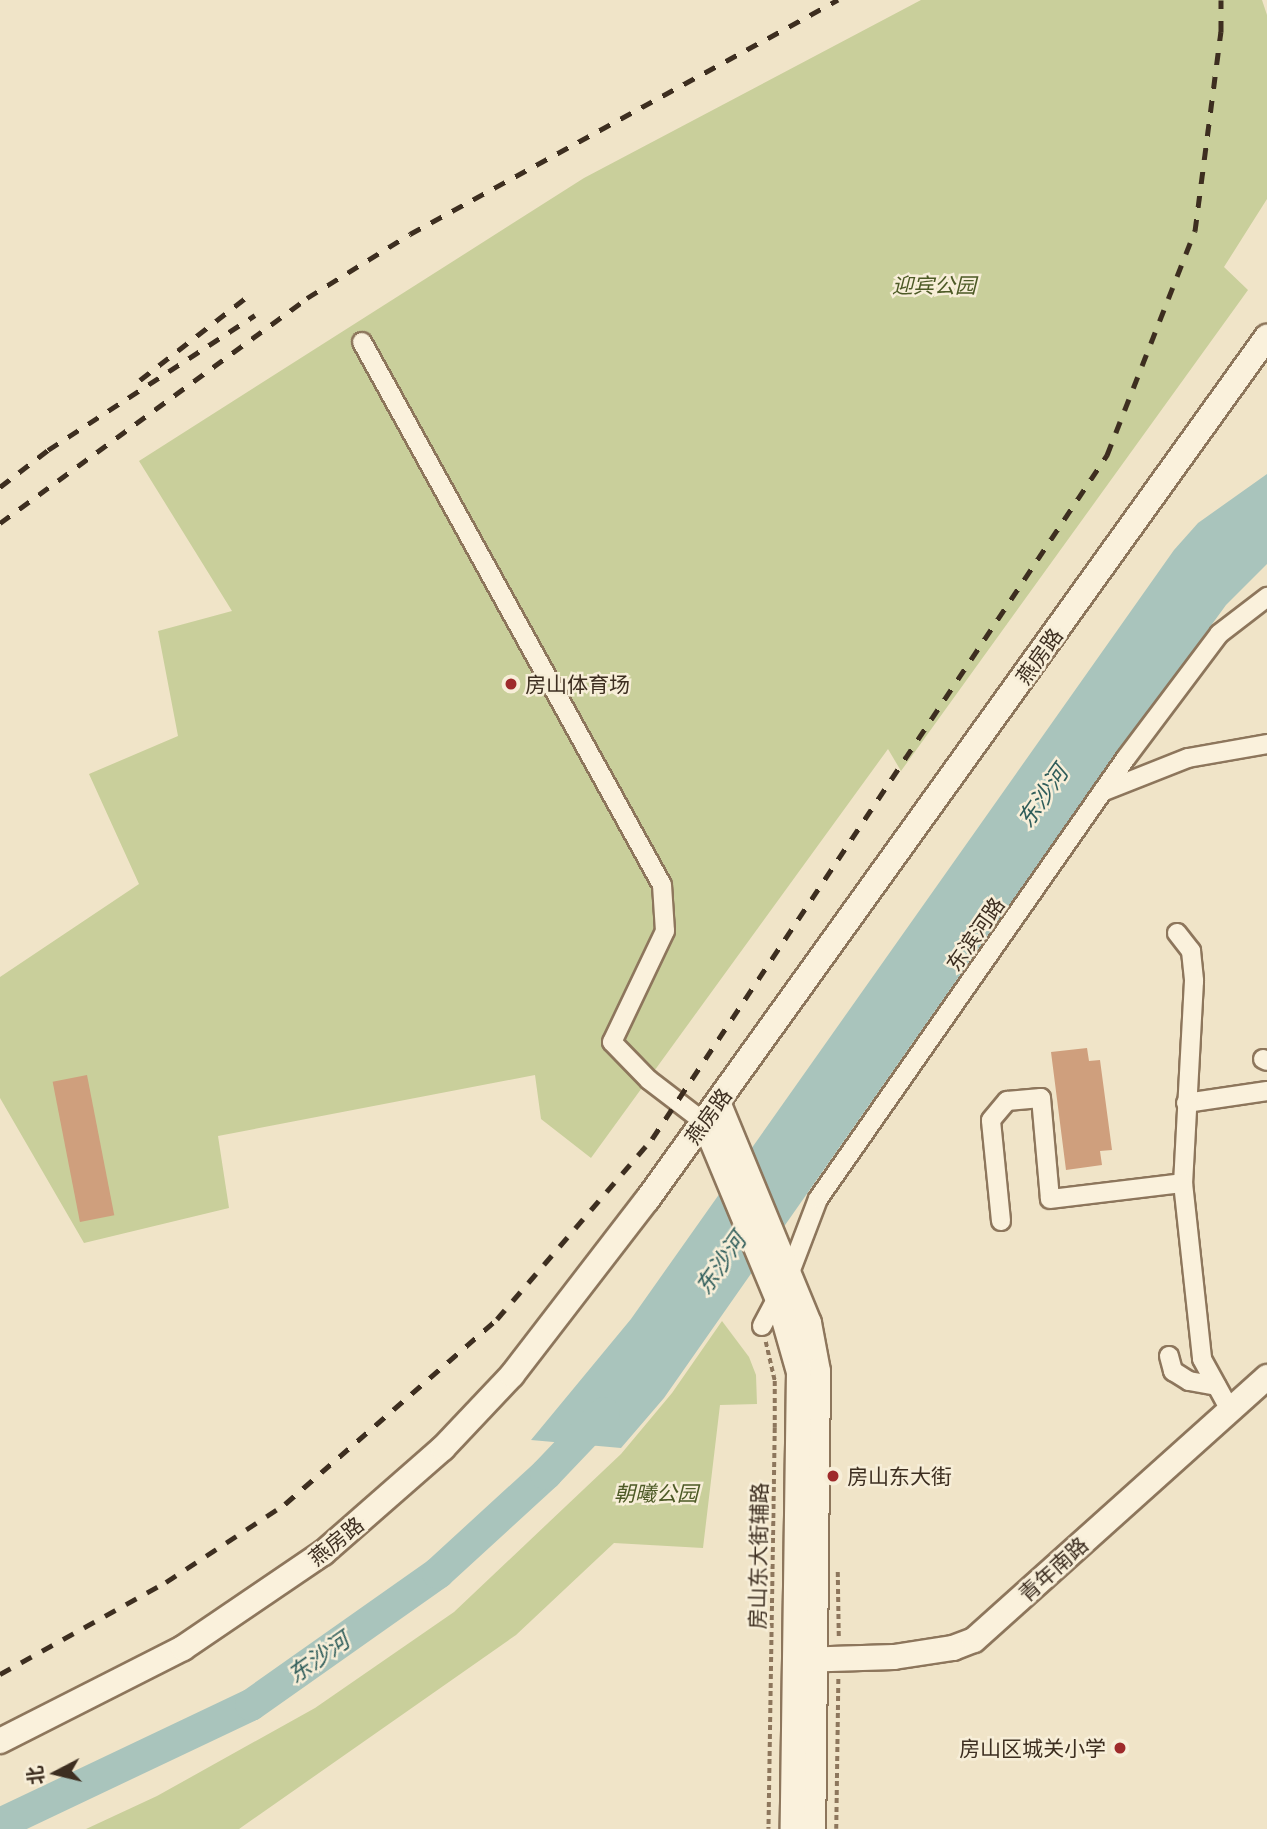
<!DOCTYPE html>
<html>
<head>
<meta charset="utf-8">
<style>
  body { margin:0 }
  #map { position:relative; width:1267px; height:1829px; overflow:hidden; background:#f0e4c8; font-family:"Noto Serif","Noto Sans SC",serif }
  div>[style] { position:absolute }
  .green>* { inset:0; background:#c9cf9b }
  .water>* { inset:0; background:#a9c4bc }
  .river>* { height:32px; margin:-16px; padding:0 16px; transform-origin:16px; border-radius:16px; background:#a9c4bc }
  .building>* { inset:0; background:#cf9f7d; transform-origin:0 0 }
  .path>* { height:3.5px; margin-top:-1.75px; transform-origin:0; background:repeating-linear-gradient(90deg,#8d765c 0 5px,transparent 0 8.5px) }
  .roads { filter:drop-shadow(2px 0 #8d765c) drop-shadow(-2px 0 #8d765c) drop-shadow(0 2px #8d765c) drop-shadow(0 -2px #8d765c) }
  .street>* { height:18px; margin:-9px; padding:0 9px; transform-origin:9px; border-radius:9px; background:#faf1dc }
  .secondary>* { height:24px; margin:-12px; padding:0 12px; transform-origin:12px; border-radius:12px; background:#faf1dc }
  .rail>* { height:5px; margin-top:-2.5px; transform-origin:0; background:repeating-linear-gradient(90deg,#3d2e20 0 12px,transparent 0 24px) }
  .dots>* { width:19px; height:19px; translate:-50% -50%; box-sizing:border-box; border:4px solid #f7eed8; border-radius:50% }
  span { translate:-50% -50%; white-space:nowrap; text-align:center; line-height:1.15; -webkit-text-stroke:5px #f7eed8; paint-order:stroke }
  .park-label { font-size:21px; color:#4d5a26; font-style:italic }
  .street-label { font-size:21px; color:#3d2e20 }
  .poi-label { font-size:21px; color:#3d2e20 }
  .left { translate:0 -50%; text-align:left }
  .right { translate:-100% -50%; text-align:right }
  .water-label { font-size:23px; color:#2f5d5a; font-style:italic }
  .north { position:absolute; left:21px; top:1738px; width:70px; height:70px; -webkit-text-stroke:5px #f7eed8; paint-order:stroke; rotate:263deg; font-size:19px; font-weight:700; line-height:28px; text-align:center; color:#3d2e20 }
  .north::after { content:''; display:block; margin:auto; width:24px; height:32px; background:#3d2e20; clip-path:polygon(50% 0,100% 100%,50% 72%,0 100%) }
</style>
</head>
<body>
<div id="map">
  <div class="green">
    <i style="clip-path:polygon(921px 0,1262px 0,1267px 15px,1267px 199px,1224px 267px,1248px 290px,901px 771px,888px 749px,591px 1158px,541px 1119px,535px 1075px,218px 1136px,229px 1208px,84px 1243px,0 1098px,0 977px,139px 884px,89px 774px,178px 736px,158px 631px,232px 611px,139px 461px,584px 178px)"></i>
    <i style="clip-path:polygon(722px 1321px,749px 1357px,756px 1375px,757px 1404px,720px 1405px,703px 1548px,614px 1543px,516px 1635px,239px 1829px,86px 1829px,157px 1796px,315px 1708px,454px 1612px,621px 1454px,672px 1393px)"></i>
  </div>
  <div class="water">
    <i style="clip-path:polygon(1267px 474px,1267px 564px,1226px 605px,1042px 858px,664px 1398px,621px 1448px,531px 1440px,631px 1319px,1174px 550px,1198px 523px)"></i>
  </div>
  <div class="river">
    <i style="left:0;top:1824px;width:278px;rotate:-25.4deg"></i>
    <i style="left:251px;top:1705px;width:229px;rotate:-35.2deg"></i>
    <i style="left:438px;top:1573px;width:147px;rotate:-42.5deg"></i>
    <i style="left:546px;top:1474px;width:84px;rotate:-46.4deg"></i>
  </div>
  <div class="building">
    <i style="clip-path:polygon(1087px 1048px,1089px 1061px,1100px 1060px,1112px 1150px,1100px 1151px,1102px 1165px,1066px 1170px,1051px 1052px)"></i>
    <i style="left:87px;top:1075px;width:143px;height:35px;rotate:79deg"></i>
  </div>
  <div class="path">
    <i style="left:766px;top:1342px;width:40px;rotate:77deg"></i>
    <i style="left:775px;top:1381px;width:47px;rotate:90deg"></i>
    <i style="left:775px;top:1428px;width:401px;rotate:90.9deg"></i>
    <i style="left:838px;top:1572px;width:66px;rotate:89.1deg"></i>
    <i style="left:836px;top:1829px;width:152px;rotate:-89.2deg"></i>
  </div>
  <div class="roads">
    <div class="street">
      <i style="left:362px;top:342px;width:620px;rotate:61.08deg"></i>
      <i style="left:662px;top:885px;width:46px;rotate:86.3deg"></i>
      <i style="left:665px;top:931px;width:123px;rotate:115.5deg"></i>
      <i style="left:612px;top:1042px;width:53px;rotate:45.8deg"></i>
      <i style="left:649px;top:1080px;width:69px;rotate:37.4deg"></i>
      <i style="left:1102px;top:792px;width:92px;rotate:-21.6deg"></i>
      <i style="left:1188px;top:758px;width:80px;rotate:-10deg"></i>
      <i style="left:1177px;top:933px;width:23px;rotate:52deg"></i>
      <i style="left:1191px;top:951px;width:30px;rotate:84deg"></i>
      <i style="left:1194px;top:981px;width:202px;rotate:93.1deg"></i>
      <i style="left:1263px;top:1059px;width:4px;rotate:27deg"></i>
      <i style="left:1186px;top:1103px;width:82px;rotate:-8.4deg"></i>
      <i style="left:1001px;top:1221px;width:101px;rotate:-95.7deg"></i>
      <i style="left:991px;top:1120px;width:25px;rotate:-50deg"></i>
      <i style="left:1007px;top:1101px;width:34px;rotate:-5deg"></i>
      <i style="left:1041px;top:1098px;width:101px;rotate:84.9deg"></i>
      <i style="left:1050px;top:1199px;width:134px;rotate:-6.9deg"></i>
      <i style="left:1183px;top:1183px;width:177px;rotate:83.8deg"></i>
      <i style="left:1202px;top:1359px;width:58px;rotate:61.2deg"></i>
      <i style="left:762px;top:1326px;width:58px;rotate:-62.1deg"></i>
      <i style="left:789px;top:1275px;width:81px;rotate:-69.1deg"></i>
      <i style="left:818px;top:1199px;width:538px;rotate:-55.07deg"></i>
      <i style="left:1126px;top:758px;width:155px;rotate:-53.1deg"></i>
      <i style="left:1219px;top:634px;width:61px;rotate:-37.6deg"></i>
      <i style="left:1169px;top:1356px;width:16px;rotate:75deg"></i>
      <i style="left:1173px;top:1371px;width:19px;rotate:32deg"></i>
      <i style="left:1189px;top:1381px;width:28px;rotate:10deg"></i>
    </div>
    <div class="secondary">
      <i style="left:718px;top:1102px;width:239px;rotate:67.6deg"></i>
      <i style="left:809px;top:1323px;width:49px;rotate:79.4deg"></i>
      <i style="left:818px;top:1371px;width:458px;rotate:90.6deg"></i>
      <i style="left:704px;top:1122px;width:195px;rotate:67.4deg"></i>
      <i style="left:779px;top:1302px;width:73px;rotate:74.1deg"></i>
      <i style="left:799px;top:1372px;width:457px;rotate:90.8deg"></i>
      <i style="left:799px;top:1660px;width:95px;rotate:-1.8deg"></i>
      <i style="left:894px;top:1657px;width:60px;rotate:-8.7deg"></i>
      <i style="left:953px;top:1648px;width:22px;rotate:-21deg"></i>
      <i style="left:974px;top:1640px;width:394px;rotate:-41.9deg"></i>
      <i style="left:0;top:1741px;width:205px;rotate:-26.9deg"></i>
      <i style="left:183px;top:1648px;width:169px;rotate:-34.2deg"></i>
      <i style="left:323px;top:1553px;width:159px;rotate:-41.2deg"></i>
      <i style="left:443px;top:1448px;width:100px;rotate:-46.6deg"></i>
      <i style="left:512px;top:1375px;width:221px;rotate:-52.4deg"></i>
      <i style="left:647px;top:1200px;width:1063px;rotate:-54.31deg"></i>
    </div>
  </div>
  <div class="rail">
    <i style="left:140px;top:380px;width:143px;rotate:-37.9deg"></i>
    <i style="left:0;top:487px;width:61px;rotate:-37.6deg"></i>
    <i style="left:48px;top:450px;width:247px;rotate:-33.1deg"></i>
    <i style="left:0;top:523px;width:381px;rotate:-36.2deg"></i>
    <i style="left:307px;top:298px;width:121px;rotate:-31.9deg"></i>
    <i style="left:410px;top:234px;width:488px;rotate:-28.7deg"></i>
    <i style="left:0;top:1674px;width:190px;rotate:-29deg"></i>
    <i style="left:166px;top:1582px;width:142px;rotate:-33.2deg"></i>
    <i style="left:285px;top:1504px;width:281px;rotate:-41.1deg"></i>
    <i style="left:497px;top:1319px;width:238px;rotate:-49.3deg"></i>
    <i style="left:652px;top:1139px;width:822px;rotate:-56.37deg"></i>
    <i style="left:1107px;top:455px;width:241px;rotate:-68.6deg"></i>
    <i style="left:1195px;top:231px;width:201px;rotate:-82.6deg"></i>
    <i style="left:1221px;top:32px;width:32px;rotate:-90deg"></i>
  </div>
  <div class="dots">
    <i style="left:511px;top:684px;background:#9e2a2b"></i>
    <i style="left:833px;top:1476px;background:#9e2a2b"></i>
    <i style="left:1120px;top:1748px;background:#9e2a2b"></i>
  </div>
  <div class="park-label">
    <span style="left:934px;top:285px">迎宾公园</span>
    <span style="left:656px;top:1493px">朝曦公园</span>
  </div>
  <div class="street-label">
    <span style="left:1039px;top:656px;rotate:-54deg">燕房路</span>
    <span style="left:975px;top:934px;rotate:-55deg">东滨河路</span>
    <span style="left:708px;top:1116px;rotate:-54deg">燕房路</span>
    <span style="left:336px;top:1541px;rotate:-39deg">燕房路</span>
    <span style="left:758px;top:1556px;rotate:-89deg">房山东大街辅路</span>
    <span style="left:1053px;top:1569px;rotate:-42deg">青年南路</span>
  </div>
  <div class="poi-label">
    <span class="left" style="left:525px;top:684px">房山体育场</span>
    <span class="left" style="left:847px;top:1476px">房山东大街</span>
    <span class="right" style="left:1106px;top:1748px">房山区城关小学</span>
  </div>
  <div class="water-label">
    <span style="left:1042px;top:796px;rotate:-55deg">东沙河</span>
    <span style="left:720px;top:1263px;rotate:-55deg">东沙河</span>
    <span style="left:318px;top:1657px;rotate:-35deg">东沙河</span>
  </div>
  <div class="north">北</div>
</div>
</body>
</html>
